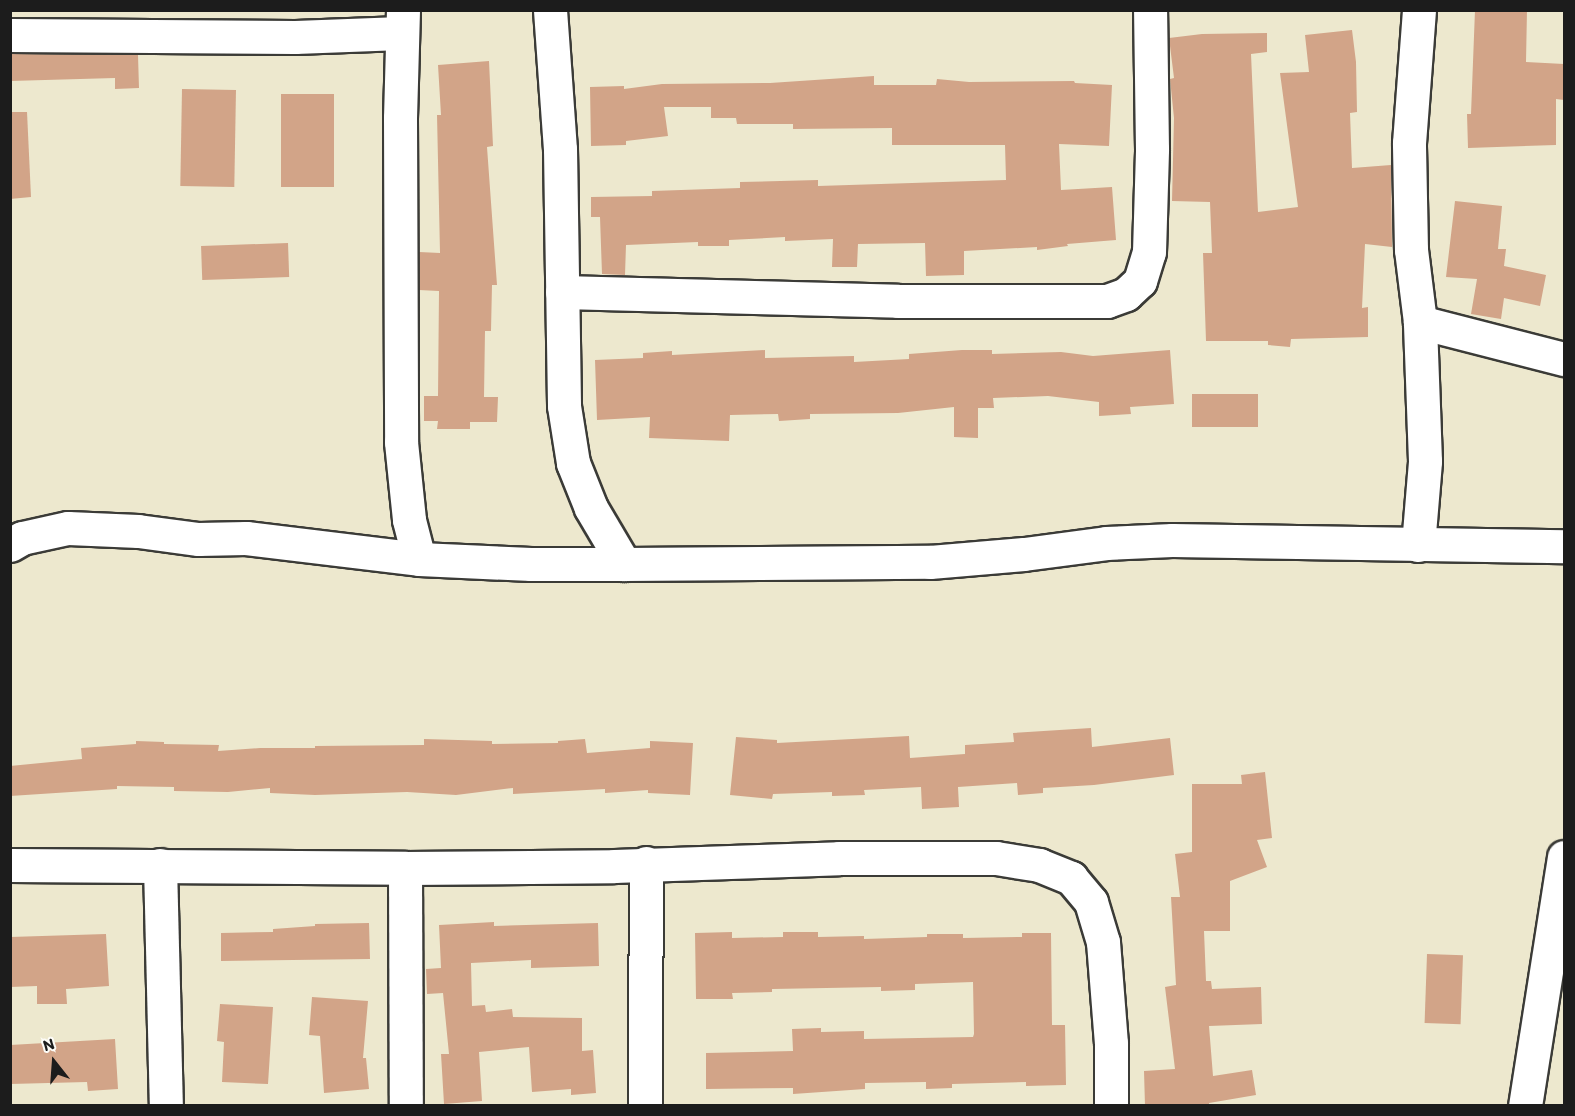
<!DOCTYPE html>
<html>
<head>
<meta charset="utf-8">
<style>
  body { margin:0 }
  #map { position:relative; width:1575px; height:1116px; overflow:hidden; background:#ede8ce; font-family:Itim,sans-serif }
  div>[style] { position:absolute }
  .building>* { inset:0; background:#d2a488; transform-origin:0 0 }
  .roads { filter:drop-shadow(2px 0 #3b3b37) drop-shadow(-2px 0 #3b3b37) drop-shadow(0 2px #3b3b37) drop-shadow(0 -2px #3b3b37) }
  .minor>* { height:33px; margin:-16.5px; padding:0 16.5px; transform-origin:16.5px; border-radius:16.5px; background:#fff }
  span { translate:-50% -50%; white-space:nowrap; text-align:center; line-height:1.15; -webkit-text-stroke:4.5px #fdfcf7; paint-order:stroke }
  .frame { position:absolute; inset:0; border:12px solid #1c1c1c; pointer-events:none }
  .north { position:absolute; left:24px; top:1032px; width:60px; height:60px; -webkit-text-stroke:4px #fdfcf7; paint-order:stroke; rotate:343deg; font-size:16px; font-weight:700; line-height:24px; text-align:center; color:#1c1c1c }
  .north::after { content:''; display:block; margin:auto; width:21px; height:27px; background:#1c1c1c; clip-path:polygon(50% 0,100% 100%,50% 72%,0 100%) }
</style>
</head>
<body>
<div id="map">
  <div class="building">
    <i style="clip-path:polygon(1475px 10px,1527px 10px,1526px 62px,1564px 64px,1564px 100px,1556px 99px,1556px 145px,1468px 148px,1467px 114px,1471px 114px)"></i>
    <i style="clip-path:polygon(1352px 30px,1356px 62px,1357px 112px,1350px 113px,1352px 168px,1391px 165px,1392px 247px,1365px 244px,1362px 308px,1368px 307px,1368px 337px,1291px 339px,1290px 347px,1268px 345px,1268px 341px,1206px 341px,1203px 253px,1212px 253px,1210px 202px,1172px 201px,1174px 118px,1170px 79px,1174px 78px,1169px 38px,1202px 34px,1267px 33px,1267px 52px,1251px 54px,1258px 212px,1298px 207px,1280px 73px,1309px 72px,1305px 35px)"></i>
    <i style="clip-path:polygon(10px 54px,138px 55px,139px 88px,115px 89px,115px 78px,10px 81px)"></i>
    <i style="clip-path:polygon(489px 61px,493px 146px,487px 147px,497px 285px,492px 285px,491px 331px,485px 331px,484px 397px,498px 397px,497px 422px,470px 422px,470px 429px,437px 429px,438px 421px,424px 421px,424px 396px,438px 396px,439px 291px,419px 290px,419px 252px,440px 253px,437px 115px,441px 115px,438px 65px)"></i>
    <i style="clip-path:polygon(874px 76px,874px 85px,936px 85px,937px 79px,969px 82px,1074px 81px,1075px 83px,1112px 85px,1109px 146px,1059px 144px,1061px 190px,1112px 187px,1116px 240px,1067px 244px,1068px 246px,1037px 250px,1037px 247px,964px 251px,964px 275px,926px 276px,925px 243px,858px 244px,857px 267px,832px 267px,833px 239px,785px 241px,785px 237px,729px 240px,729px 246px,698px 246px,698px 242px,626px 245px,625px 275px,602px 274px,600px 217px,591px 217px,591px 197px,652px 196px,652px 191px,740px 188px,740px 182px,818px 180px,818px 186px,1006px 180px,1005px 145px,892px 145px,892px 128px,793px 129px,793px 124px,737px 124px,736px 118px,711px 118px,711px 107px,664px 107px,668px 136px,626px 141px,626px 145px,591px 146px,590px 87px,624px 86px,624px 89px,662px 84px,770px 83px)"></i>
    <i style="left:182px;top:89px;width:54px;height:97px;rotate:1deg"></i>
    <i style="left:281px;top:94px;width:53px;height:93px"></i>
    <i style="clip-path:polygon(10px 112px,27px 112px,31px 197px,10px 199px)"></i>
    <i style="clip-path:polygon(1455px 201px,1502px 206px,1498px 249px,1506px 249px,1504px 266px,1546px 275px,1540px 306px,1504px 298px,1501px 319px,1471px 314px,1477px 279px,1446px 277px)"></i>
    <i style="left:288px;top:243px;width:34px;height:87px;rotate:88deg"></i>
    <i style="clip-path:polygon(765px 350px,765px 358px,854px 356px,854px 362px,909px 359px,909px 354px,962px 350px,992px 350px,992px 354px,1061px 352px,1093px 356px,1170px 350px,1174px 404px,1130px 407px,1131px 414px,1099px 416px,1099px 402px,1048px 396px,993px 398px,994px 408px,978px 408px,978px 438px,954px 437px,954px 407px,898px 413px,810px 414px,810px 419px,779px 421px,778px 414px,730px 415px,729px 441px,649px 438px,650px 417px,597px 420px,595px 360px,643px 358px,643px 353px,672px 351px,672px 355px)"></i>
    <i style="left:1192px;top:394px;width:66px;height:33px"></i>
    <i style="clip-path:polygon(1091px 728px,1092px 747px,1170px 738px,1174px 775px,1094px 785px,1043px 788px,1043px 793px,1018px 795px,1017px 783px,958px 787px,959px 807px,922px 809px,921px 787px,864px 790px,865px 795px,832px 796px,832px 792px,773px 794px,772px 799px,730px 795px,736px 737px,777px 740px,777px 743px,909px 736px,910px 758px,965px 754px,965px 745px,1014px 742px,1013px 733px)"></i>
    <i style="clip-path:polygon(424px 739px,492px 741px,492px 744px,558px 743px,558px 741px,585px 739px,587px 753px,650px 748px,650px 741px,693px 743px,690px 795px,648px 793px,648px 790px,605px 793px,605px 789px,513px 794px,513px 788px,456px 795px,407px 792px,315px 795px,270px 793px,270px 788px,228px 792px,174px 791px,174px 787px,117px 786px,117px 789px,10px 796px,10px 766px,82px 759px,81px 748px,136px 744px,136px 741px,164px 742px,164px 744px,219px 745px,218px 751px,260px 748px,315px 748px,315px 746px,424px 745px)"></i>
    <i style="clip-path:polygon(1265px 772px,1272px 838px,1257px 840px,1267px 867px,1230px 881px,1230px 931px,1204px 931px,1206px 981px,1211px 981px,1212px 989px,1261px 987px,1262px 1024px,1209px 1026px,1213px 1076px,1252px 1070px,1256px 1095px,1209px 1103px,1209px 1106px,1145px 1106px,1144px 1071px,1175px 1069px,1165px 987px,1176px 985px,1171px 897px,1180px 897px,1175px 854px,1192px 852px,1192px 784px,1242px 784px,1241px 775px)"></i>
    <i style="clip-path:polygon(494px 922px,494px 926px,598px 923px,599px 966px,531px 968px,531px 960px,471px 963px,472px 1006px,485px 1005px,486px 1012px,512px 1009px,513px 1017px,582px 1018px,582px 1051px,593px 1050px,596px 1093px,571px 1095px,571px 1089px,532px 1092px,529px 1047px,479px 1052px,482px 1101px,444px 1104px,441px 1054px,449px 1054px,443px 993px,427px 994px,426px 969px,441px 968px,439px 925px)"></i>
    <i style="clip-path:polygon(369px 923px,370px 959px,221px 961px,221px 933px,273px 932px,273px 929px,315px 926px,315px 924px)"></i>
    <i style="clip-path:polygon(732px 932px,732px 938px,783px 937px,783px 932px,818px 932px,818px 937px,864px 936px,864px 939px,927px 937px,927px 934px,963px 934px,963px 938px,1022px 937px,1022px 933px,1051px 933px,1052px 1025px,1065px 1025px,1066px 1085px,1026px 1086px,1026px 1082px,952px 1084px,952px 1088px,926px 1089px,926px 1082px,865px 1083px,865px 1089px,793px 1094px,793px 1088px,706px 1089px,706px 1053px,793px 1051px,792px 1029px,821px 1028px,821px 1032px,864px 1031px,864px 1039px,973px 1037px,974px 1034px,973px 982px,915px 984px,915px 990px,881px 991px,881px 987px,772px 989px,772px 992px,732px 993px,733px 999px,696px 999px,695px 933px)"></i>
    <i style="clip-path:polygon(106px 934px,109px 986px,66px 989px,67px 1004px,37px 1004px,37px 986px,10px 987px,10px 937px)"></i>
    <i style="left:1427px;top:954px;width:36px;height:69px;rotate:2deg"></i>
    <i style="clip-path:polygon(312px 997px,368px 1001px,363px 1058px,366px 1058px,369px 1089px,324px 1093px,320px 1036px,309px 1035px)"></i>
    <i style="clip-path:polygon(220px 1004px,273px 1007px,268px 1084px,222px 1082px,224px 1042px,217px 1041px)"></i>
    <i style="clip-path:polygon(115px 1039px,118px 1089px,88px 1091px,87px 1082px,10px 1084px,10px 1045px)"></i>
  </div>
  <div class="roads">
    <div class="minor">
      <i style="left:403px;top:10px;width:108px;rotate:91.6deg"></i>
      <i style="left:400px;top:118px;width:324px;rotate:89.8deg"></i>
      <i style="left:401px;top:442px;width:78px;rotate:84.1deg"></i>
      <i style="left:409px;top:520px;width:40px;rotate:75.6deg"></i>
      <i style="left:550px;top:10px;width:139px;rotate:85.9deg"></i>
      <i style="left:560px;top:149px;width:257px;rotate:89.1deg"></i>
      <i style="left:564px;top:406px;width:58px;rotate:81deg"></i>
      <i style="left:573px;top:463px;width:48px;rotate:68.2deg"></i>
      <i style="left:591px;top:508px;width:65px;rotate:59.5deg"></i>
      <i style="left:10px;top:35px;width:285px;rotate:0.4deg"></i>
      <i style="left:295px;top:37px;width:106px;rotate:-2.2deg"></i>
      <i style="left:562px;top:292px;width:336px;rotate:1.5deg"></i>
      <i style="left:898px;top:301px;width:209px"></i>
      <i style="left:1107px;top:301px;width:20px;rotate:-20deg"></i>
      <i style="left:1126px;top:294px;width:19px;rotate:-43deg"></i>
      <i style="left:1140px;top:281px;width:30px;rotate:-73deg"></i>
      <i style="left:1149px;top:252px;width:103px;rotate:-88.3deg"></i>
      <i style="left:1152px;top:149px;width:139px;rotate:-90.8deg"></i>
      <i style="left:1420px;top:322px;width:149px;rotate:14.4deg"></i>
      <i style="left:10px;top:545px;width:14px;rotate:-30deg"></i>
      <i style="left:22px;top:538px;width:47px;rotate:-12.3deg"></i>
      <i style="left:68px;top:528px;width:70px;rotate:2.5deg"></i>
      <i style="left:138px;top:531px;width:61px;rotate:7.6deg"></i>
      <i style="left:198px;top:539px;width:48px;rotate:-1.2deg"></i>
      <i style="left:246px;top:538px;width:174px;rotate:6.9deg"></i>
      <i style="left:419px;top:559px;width:112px;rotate:2.6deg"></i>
      <i style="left:531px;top:564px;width:93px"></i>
      <i style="left:624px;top:564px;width:306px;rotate:-0.4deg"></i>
      <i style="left:930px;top:562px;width:94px;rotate:-4.9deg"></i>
      <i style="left:1024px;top:554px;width:83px;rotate:-7.6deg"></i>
      <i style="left:1106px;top:543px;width:66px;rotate:-2.6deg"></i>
      <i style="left:1172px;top:540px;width:392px;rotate:0.9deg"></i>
      <i style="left:1418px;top:545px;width:84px;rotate:-85.2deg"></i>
      <i style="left:1425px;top:461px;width:139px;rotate:-92.1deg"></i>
      <i style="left:1420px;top:322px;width:73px;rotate:-97.1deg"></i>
      <i style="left:1411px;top:250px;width:107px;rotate:-91.1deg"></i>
      <i style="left:1409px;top:143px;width:133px;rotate:-85.7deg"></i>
      <i style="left:10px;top:865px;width:395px;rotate:0.4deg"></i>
      <i style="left:405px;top:868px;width:209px;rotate:-0.5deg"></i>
      <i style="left:614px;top:866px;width:225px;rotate:-2deg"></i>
      <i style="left:839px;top:858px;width:157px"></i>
      <i style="left:996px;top:858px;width:44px;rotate:9.2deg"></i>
      <i style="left:1039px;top:865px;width:35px;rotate:22deg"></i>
      <i style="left:1071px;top:878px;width:31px;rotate:50deg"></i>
      <i style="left:1091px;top:902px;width:42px;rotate:73.3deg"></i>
      <i style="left:1103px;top:942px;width:101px;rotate:85.5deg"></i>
      <i style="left:1111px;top:1043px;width:63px;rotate:90deg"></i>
      <i style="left:160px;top:865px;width:241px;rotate:88.6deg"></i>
      <i style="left:405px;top:868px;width:238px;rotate:89.8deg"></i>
      <i style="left:645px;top:1106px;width:243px;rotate:-89.8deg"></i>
      <i style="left:1525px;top:1106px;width:252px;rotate:-81.1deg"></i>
    </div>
  </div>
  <div class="frame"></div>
  <div class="north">N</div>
</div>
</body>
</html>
